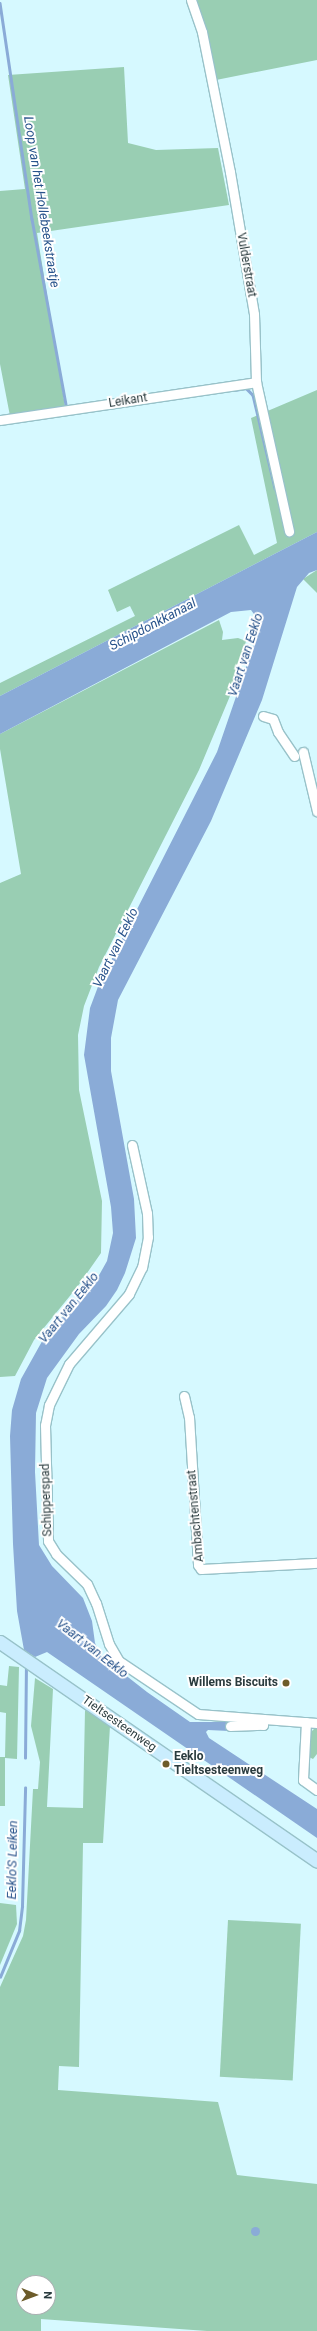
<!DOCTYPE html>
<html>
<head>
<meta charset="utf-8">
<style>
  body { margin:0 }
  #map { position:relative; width:317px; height:2331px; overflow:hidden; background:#d6f9ff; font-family:Roboto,sans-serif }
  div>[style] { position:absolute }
  .green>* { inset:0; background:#99ceb3; transform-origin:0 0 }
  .water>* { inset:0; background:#8aabd7 }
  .round { border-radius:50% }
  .stream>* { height:2.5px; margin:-1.25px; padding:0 1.25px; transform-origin:1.25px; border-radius:1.25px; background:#8aabd7 }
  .roads { filter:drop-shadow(1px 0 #98c2c9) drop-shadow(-1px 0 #98c2c9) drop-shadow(0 1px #98c2c9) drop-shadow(0 -1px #98c2c9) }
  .minor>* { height:9px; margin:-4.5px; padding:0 4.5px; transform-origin:4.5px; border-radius:4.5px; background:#fff }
  .secondary>* { height:13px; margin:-6.5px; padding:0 6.5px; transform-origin:6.5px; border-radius:6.5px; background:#caedfe }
  .dots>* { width:11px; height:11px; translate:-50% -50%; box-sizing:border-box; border:2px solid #fff; border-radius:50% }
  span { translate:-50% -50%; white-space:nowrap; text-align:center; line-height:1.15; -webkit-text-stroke:4px #fff; paint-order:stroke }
  .street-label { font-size:12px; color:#2a3b3e }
  .poi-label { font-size:12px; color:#2a3b3e; font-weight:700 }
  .right { translate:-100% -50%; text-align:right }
  .left { translate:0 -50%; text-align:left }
  .water-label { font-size:13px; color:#29548c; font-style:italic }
  .north { position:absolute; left:16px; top:2275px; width:40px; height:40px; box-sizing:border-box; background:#fff; border:1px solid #aab1b2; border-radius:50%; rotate:91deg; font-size:11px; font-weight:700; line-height:16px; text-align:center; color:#2a3b3e }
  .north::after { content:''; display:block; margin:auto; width:14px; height:18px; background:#6d5c2a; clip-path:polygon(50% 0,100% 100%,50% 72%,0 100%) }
</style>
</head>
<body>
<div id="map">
  <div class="green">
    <i style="clip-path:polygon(197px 0,317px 0,317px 60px,216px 80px,208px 36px)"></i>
    <i style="clip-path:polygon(124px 67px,128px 143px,156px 150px,218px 148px,229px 205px,37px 233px,65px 406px,10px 416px,0 364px,0 191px,25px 189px,8px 75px)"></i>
    <i style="clip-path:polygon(317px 390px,317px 532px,0 696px,0 683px,135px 616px,130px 606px,117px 612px,108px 590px,239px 525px,254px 555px,277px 543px,251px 418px)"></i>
    <i style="clip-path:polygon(317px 570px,317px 593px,303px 579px)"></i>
    <i style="clip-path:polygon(219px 620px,223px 632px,222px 640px,238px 638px,246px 641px,235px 684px,199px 770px,99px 967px,84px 1006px,78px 1035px,79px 1090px,102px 1201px,101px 1253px,78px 1286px,34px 1340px,15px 1376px,0 1377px,0 883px,21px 874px,0 749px,0 734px)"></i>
    <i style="clip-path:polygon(9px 1666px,19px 1667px,17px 1759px,5px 1758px,5px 1806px,0 1806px,0 1757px,5px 1757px,6px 1713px,0 1712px,0 1685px,7px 1686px)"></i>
    <i style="clip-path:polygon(evenodd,35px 1678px,53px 1689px,47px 1807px,83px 1808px,85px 1710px,110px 1726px,103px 1843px,83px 1843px,79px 2067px,59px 2066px,58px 2090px,218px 2102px,237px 2175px,317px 2184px,317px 2331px,207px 2331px,41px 2319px,41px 2331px,0 2331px,0 1987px,23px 1936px,26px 1920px,33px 1789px,38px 1789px,40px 1762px,31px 1726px,35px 1678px,24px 2283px,48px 2283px,48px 2307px,24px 2307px,24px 2283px)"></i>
    <i style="clip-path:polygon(314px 1729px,317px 1729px,317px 1754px,313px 1759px,307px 1756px,310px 1733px)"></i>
    <i style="clip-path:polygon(0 1903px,16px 1905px,17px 1924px,0 1965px)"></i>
    <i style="left:228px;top:1920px;width:73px;height:157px;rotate:3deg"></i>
  </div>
  <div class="water">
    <i style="clip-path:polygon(317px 532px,317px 570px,309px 573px,297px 587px,262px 700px,211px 821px,118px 1000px,111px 1038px,111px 1071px,134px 1199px,136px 1238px,125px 1273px,117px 1290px,106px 1306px,79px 1334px,47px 1378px,36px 1413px,35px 1472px,39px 1545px,52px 1566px,83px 1598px,92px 1621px,95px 1643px,101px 1656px,147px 1692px,190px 1722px,230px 1722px,229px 1731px,208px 1730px,206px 1732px,209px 1738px,317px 1809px,317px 1838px,47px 1652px,35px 1657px,24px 1650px,17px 1611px,13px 1544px,10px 1436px,12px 1410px,21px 1379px,45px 1336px,98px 1277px,107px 1261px,113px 1233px,111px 1207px,84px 1055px,90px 1008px,99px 984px,217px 752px,261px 624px,251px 610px,231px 612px,0 734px,0 696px)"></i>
    <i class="round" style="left:250.5px;top:2226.5px;width:9px;height:9px"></i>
  </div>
  <div class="stream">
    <i style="left:0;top:3px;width:218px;rotate:81.6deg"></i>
    <i style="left:32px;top:219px;width:188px;rotate:79.6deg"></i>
    <i style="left:234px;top:390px;width:12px;rotate:-9deg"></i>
    <i style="left:246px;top:388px;width:10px;rotate:45deg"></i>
    <i style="left:253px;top:395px;width:96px;rotate:76.7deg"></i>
    <i style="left:25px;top:1758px;width:93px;rotate:-89.4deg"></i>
    <i style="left:0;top:1977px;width:50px;rotate:-67.6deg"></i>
    <i style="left:19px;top:1931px;width:25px;rotate:-83deg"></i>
    <i style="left:22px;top:1906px;width:118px;rotate:-88.5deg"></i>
  </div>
  <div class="roads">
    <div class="minor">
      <i style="left:191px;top:0;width:34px;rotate:71deg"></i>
      <i style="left:202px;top:32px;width:143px;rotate:78.7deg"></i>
      <i style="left:230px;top:172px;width:144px;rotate:80.4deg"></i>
      <i style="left:254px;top:314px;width:68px;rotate:88.3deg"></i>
      <i style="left:256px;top:382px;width:153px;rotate:77.5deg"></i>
      <i style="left:0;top:420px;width:259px;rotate:-8.4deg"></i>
      <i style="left:263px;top:716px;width:10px;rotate:17deg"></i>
      <i style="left:273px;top:719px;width:14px;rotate:69deg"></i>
      <i style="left:278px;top:732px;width:29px;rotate:56deg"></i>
      <i style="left:303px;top:752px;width:61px;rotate:76.7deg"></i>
      <i style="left:132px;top:1145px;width:70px;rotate:77.6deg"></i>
      <i style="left:147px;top:1213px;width:24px;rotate:88deg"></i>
      <i style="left:148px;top:1237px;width:31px;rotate:101deg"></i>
      <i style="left:142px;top:1267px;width:30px;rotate:116deg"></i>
      <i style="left:129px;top:1294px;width:92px;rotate:130.6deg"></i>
      <i style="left:69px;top:1364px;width:46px;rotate:116deg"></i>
      <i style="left:49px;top:1405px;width:20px;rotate:101deg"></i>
      <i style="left:45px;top:1425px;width:116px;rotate:88.5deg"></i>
      <i style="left:48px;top:1541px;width:15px;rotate:58deg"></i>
      <i style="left:56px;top:1554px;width:43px;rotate:44.1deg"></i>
      <i style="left:87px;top:1584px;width:21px;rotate:65deg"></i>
      <i style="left:96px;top:1603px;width:43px;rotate:72.4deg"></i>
      <i style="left:109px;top:1644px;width:20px;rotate:60deg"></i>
      <i style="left:119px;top:1661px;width:95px;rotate:33.9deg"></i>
      <i style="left:198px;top:1714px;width:119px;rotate:4.3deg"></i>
      <i style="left:184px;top:1396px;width:22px;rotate:77deg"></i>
      <i style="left:189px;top:1417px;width:148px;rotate:86.5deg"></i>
      <i style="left:198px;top:1565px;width:5px;rotate:53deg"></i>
      <i style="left:201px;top:1569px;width:116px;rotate:-3deg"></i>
      <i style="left:306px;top:1722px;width:58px;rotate:93deg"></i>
      <i style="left:303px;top:1780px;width:17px;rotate:36deg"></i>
      <i style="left:230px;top:1726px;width:33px;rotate:-2deg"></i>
      <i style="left:263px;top:1725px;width:6px;rotate:-90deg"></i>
    </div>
    <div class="secondary">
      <i style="left:0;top:1642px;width:385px;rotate:34.6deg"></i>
    </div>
  </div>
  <div class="dots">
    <i style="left:286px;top:1683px;background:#6d5c2a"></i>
    <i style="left:166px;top:1764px;background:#6d5c2a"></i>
  </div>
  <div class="street-label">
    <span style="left:246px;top:265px;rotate:80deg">Vulderstraat</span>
    <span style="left:128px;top:401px;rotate:-9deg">Leikant</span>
    <span style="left:47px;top:1500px;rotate:-92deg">Schipperspad</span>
    <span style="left:196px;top:1516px;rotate:-95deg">Ambachtenstraat</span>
    <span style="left:119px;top:1724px;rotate:35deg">Tieltsesteenweg</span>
  </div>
  <div class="poi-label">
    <span class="right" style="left:278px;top:1683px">Willems Biscuits</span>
    <span class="left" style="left:174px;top:1764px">Eeklo<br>Tieltsesteenweg</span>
  </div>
  <div class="water-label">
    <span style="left:41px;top:202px;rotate:81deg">Loop van het Hollebeekstraatje</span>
    <span style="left:153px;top:625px;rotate:-28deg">Schipdonkkanaal</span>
    <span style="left:246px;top:655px;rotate:-72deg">Vaart van Eeklo</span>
    <span style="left:116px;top:948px;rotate:-64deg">Vaart van Eeklo</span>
    <span style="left:69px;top:1308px;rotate:-51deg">Vaart van Eeklo</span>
    <span style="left:92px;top:1649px;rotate:38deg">Vaart van Eeklo</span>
    <span style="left:13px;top:1860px;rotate:-89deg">Eeklo'S Leiken</span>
  </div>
  <div class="north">N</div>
</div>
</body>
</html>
